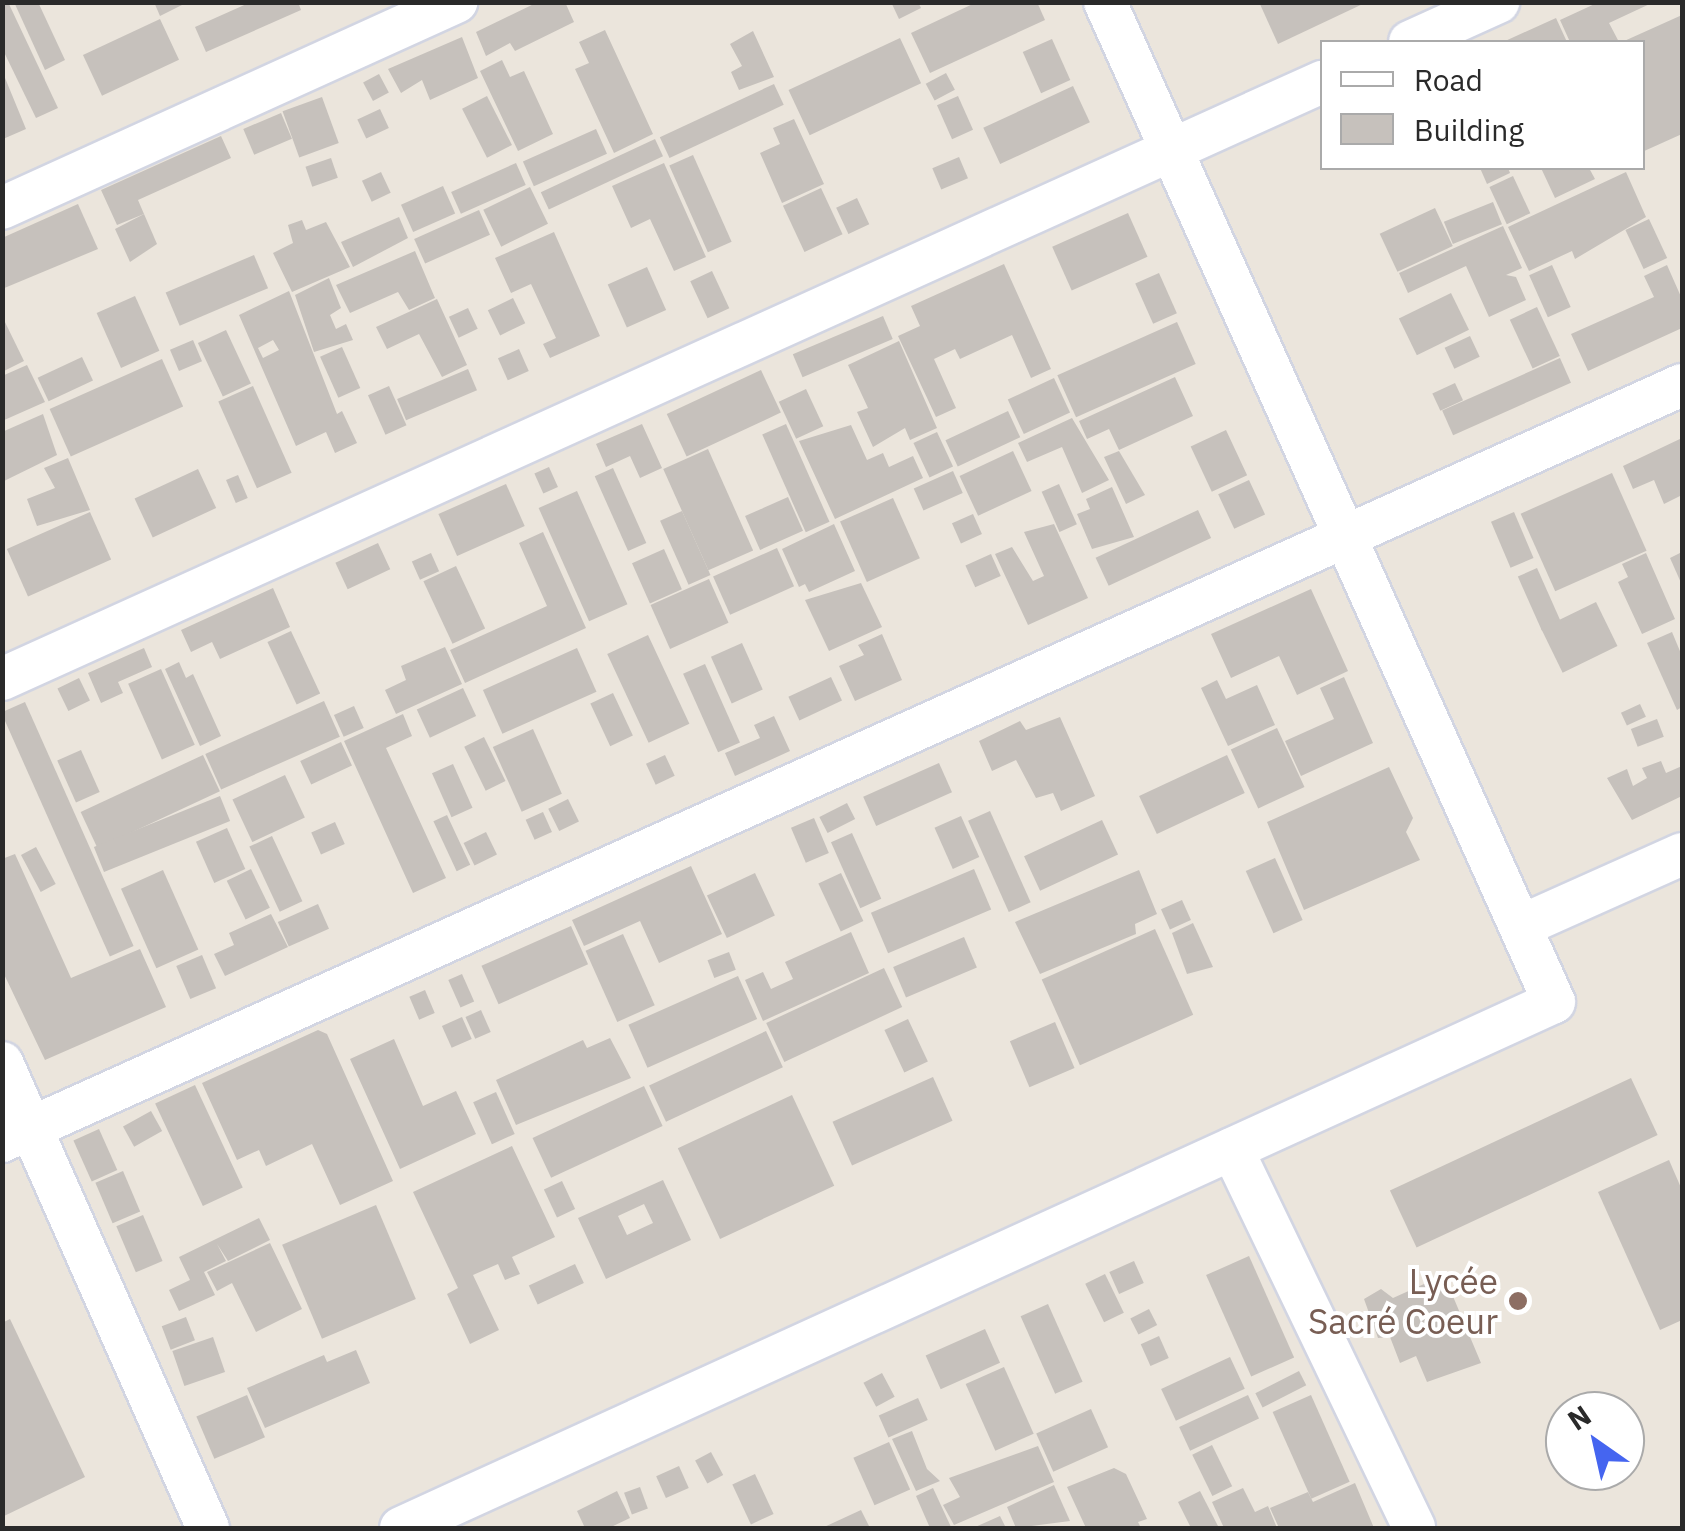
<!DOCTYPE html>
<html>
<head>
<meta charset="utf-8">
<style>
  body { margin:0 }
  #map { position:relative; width:1685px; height:1531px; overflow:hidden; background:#ebe5dc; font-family:"IBM Plex Sans",sans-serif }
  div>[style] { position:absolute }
  .building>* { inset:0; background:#c6c1bc; transform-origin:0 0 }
  .roads { filter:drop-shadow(2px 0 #d2d5e2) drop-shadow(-2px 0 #d2d5e2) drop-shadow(0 2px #d2d5e2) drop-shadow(0 -2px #d2d5e2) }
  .minor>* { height:42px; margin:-21px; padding:0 21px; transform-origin:21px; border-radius:21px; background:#fff }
  .dots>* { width:28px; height:28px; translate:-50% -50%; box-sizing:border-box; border:5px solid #fff; border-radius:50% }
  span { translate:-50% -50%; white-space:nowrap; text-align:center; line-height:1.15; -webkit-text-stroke:8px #fff; paint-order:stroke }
  .education-label { font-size:35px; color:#785e54 }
  .right { translate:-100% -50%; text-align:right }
  .frame { position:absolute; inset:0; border:5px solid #2a2a2a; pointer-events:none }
  .legend { position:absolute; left:1320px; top:40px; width:325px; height:130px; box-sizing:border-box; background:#fff; border:2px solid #aaa; margin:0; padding:12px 18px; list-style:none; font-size:30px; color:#2a2a2a }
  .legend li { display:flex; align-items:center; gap:20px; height:50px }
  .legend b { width:50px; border:2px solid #aaa }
  .north { position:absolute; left:1545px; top:1391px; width:100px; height:100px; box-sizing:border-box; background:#fff; border:2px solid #aaa; border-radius:50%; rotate:326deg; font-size:28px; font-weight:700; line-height:40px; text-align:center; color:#2a2a2a }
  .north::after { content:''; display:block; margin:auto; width:35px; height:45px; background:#4565f0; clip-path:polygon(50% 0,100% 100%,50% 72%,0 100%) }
</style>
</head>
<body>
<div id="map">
  <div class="building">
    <i style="clip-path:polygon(8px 2px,58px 108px,36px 118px,2px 48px,2px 4px)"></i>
    <i style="clip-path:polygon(14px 2px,38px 2px,65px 60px,45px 70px)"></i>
    <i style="clip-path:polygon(154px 2px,188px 2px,160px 16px)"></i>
    <i style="clip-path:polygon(251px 2px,298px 2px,301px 10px,206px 52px,195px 27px)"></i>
    <i style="clip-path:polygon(538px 2px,565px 2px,574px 22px,515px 51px,510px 43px,486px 56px,476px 32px)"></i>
    <i style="clip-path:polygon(891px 2px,918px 2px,921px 8px,899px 19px)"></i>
    <i style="clip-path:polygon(977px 2px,1037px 2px,1045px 20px,930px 73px,911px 33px)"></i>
    <i style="clip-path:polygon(1259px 2px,1367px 2px,1278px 44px)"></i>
    <i style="clip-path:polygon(1599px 2px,1654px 2px,1609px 23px,1619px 42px,1570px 42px,1560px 20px)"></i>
    <i style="clip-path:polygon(1682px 15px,1682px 134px,1642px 152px,1642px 42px,1622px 42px)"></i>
    <i style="clip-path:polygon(1556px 18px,1567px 42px,1503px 42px)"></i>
    <i style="left:160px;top:19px;width:45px;height:85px;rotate:65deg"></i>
    <i style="clip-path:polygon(605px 30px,653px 134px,614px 153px,575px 69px,589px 63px,579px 42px)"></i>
    <i style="clip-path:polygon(753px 31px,774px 77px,739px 90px,731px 72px,742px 66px,730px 44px)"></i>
    <i style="clip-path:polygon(462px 37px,478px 78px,430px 100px,422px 80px,401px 93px,388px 69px)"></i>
    <i style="left:900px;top:38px;width:50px;height:123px;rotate:65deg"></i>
    <i style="left:1052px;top:39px;width:45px;height:32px;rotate:66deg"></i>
    <i style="clip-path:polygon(502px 60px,510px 77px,524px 71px,553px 134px,518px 151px,480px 71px)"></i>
    <i style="clip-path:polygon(3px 73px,26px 129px,3px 139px)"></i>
    <i style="left:946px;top:73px;width:19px;height:23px;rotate:62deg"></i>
    <i style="left:379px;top:74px;width:21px;height:18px;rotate:62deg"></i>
    <i style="left:774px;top:84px;width:23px;height:126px;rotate:65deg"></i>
    <i style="left:1073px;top:86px;width:40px;height:99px;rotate:65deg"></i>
    <i style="left:487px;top:96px;width:55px;height:28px;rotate:63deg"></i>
    <i style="left:958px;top:96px;width:37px;height:23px;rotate:66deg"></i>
    <i style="left:322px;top:97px;width:49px;height:42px;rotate:70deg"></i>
    <i style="left:380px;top:109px;width:21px;height:25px;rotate:65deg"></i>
    <i style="left:281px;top:113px;width:28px;height:41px;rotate:67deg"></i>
    <i style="clip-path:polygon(794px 119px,824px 184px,782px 203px,760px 153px,780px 144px,773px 128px)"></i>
    <i style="left:596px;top:129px;width:27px;height:80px;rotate:66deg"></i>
    <i style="clip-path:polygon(221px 136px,231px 158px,138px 200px,144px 214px,117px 225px,101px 190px)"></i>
    <i style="left:655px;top:139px;width:19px;height:126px;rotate:65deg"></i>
    <i style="left:693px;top:155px;width:95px;height:26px;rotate:66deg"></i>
    <i style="left:959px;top:157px;width:23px;height:29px;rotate:67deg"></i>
    <i style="left:331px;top:158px;width:21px;height:27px;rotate:71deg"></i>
    <i style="left:516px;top:163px;width:24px;height:71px;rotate:66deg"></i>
    <i style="clip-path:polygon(664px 163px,706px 257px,674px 271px,650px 219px,631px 228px,612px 186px)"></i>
    <i style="clip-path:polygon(1480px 168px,1508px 168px,1510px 173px,1487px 184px)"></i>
    <i style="clip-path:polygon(1541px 168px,1589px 168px,1595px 179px,1555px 198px)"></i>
    <i style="left:381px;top:172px;width:23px;height:21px;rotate:65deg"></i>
    <i style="clip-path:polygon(1626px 172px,1646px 217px,1575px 259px,1572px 251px,1529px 271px,1508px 227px)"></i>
    <i style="left:1513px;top:176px;width:41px;height:26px;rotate:65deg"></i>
    <i style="left:443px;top:186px;width:30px;height:46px;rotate:66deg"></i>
    <i style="left:530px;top:187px;width:41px;height:52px;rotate:64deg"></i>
    <i style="left:821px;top:188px;width:51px;height:42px;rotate:65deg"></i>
    <i style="left:857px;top:198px;width:29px;height:23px;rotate:65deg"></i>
    <i style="left:1493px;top:202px;width:24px;height:53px;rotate:68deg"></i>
    <i style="clip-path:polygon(78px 204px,98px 249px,2px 289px,2px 238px)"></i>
    <i style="left:1435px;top:208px;width:42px;height:61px;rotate:65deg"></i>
    <i style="left:479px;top:210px;width:27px;height:71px;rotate:66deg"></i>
    <i style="left:1128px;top:213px;width:48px;height:83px;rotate:66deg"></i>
    <i style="clip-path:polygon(144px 214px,157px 244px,130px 262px,115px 229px)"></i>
    <i style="clip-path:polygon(399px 217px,408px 238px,353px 267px,341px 242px)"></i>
    <i style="left:1649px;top:219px;width:43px;height:26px;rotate:65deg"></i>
    <i style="clip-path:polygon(302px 220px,306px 230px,326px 222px,350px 267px,292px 292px,273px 253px,293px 243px,288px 225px)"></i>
    <i style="clip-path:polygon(1503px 226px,1522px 268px,1506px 275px,1516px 277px,1526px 300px,1489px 317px,1466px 266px,1408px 293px,1399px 273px)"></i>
    <i style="clip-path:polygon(554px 232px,600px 336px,550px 358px,543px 344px,556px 338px,531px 284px,511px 293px,495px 258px)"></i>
    <i style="clip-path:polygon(415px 251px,435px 298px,409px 310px,398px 292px,350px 313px,336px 285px)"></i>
    <i style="left:254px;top:255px;width:36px;height:96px;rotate:67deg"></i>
    <i style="clip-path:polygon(1004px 264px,1051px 369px,1031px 378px,1012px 335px,960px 359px,955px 349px,934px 359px,956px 408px,936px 417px,898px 336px,920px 326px,911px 306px)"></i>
    <i style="left:1552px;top:265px;width:46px;height:25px;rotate:66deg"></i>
    <i style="clip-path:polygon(1667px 265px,1682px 299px,1682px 328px,1588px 371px,1571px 334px,1654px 297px,1644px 276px)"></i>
    <i style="left:647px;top:267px;width:47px;height:43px;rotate:66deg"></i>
    <i style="left:712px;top:271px;width:41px;height:24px;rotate:65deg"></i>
    <i style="left:1159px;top:273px;width:44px;height:26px;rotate:66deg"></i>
    <i style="clip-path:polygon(329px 278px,341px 308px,330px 315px,336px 329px,346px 324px,353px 340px,314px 352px,295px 295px)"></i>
    <i style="clip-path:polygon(evenodd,289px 291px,337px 414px,342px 411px,357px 443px,335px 453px,326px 432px,296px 446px,239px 315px,289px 291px,273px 340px,279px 350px,263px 358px,258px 348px,273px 340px)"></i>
    <i style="left:1451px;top:293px;width:41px;height:58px;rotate:64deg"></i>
    <i style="left:135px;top:296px;width:60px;height:42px;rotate:66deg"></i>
    <i style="left:513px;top:298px;width:28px;height:28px;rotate:64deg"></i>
    <i style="clip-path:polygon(437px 299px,467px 365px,442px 377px,419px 334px,387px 349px,376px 327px)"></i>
    <i style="left:1537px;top:307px;width:54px;height:30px;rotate:65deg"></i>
    <i style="left:468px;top:308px;width:23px;height:21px;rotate:65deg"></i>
    <i style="clip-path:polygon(2px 316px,24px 361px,2px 372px)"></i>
    <i style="left:883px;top:316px;width:25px;height:98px;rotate:67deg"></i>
    <i style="left:1177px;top:322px;width:46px;height:131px;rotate:66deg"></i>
    <i style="left:226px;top:330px;width:59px;height:31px;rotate:65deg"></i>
    <i style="left:1470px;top:336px;width:23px;height:28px;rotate:65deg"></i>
    <i style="left:193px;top:340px;width:23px;height:25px;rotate:67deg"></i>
    <i style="clip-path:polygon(899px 341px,937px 428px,910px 440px,905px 428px,873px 447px,857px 412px,868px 408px,848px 365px)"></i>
    <i style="left:342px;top:347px;width:45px;height:24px;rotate:66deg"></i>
    <i style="left:519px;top:349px;width:24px;height:23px;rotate:66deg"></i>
    <i style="left:82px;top:357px;width:26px;height:49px;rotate:65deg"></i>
    <i style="left:1560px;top:358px;width:27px;height:129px;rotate:66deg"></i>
    <i style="left:162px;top:359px;width:52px;height:123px;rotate:66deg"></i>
    <i style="clip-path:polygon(27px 365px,45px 402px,2px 421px,2px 376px)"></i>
    <i style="left:468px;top:369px;width:23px;height:77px;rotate:67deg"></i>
    <i style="left:761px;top:370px;width:47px;height:104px;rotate:65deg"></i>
    <i style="clip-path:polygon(1175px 377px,1193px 416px,1119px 450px,1109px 429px,1087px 439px,1079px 421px)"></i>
    <i style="left:1054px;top:378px;width:38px;height:51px;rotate:65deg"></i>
    <i style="left:1455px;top:383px;width:19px;height:25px;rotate:65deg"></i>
    <i style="left:253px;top:386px;width:95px;height:38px;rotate:66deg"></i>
    <i style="left:389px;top:386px;width:43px;height:23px;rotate:66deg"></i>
    <i style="left:806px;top:389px;width:41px;height:30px;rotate:65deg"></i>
    <i style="left:1008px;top:411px;width:29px;height:69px;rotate:65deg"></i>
    <i style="clip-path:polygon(43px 414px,57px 455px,2px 482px,2px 432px)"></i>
    <i style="clip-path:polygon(1072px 418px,1109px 480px,1082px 493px,1062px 447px,1027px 462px,1018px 443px)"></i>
    <i style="clip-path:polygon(642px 424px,662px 468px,640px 478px,630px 456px,606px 467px,596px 444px)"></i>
    <i style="left:786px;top:424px;width:107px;height:26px;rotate:66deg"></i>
    <i style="clip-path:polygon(851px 425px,867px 460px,883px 453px,889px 467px,913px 456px,923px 478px,835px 519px,799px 441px)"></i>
    <i style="left:1226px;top:430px;width:50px;height:39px;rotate:65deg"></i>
    <i style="left:937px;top:432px;width:38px;height:26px;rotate:65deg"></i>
    <i style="clip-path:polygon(1682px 438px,1682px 495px,1664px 504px,1654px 480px,1633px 489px,1623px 466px)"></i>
    <i style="left:708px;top:449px;width:111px;height:49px;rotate:66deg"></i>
    <i style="left:1013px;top:451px;width:44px;height:59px;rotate:65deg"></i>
    <i style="clip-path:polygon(1119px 451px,1145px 495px,1126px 504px,1104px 457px)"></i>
    <i style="clip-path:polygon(68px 458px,90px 510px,37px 526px,27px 499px,55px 488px,44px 468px)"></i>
    <i style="left:549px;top:467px;width:22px;height:16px;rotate:66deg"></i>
    <i style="left:613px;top:468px;width:82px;height:20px;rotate:66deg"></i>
    <i style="left:198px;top:469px;width:43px;height:70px;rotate:65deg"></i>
    <i style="left:953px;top:471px;width:24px;height:43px;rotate:66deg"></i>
    <i style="left:1612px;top:473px;width:85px;height:100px;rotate:66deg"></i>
    <i style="left:238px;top:475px;width:25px;height:13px;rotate:67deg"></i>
    <i style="left:1249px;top:480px;width:38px;height:34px;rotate:65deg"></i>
    <i style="left:506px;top:484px;width:46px;height:74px;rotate:66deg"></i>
    <i style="left:1059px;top:484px;width:44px;height:19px;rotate:66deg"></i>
    <i style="clip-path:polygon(1112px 487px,1134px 537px,1092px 549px,1077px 514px,1090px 509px,1086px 499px)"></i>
    <i style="left:577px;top:491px;width:124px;height:42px;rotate:66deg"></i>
    <i style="left:788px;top:497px;width:37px;height:47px;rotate:66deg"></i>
    <i style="left:893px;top:498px;width:66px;height:58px;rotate:66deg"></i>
    <i style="left:1198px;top:510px;width:31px;height:113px;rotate:65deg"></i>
    <i style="left:682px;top:511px;width:70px;height:24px;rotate:66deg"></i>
    <i style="left:90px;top:512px;width:52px;height:91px;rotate:66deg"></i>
    <i style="left:1514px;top:512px;width:50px;height:25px;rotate:67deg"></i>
    <i style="left:973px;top:514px;width:22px;height:23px;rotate:66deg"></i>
    <i style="clip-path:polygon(834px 524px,855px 571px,809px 592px,805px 584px,799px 587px,782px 549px)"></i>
    <i style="clip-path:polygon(1054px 524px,1088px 598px,1028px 625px,995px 554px,1012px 547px,1033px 581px,1044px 576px,1024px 532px)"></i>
    <i style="clip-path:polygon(543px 532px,586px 628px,465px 683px,450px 650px,547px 606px,519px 543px)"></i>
    <i style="left:378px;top:543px;width:29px;height:47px;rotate:65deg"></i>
    <i style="left:777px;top:548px;width:42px;height:70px;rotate:66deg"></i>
    <i style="left:664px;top:549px;width:44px;height:35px;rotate:66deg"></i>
    <i style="clip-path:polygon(1682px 552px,1682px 585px,1670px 558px)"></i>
    <i style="left:431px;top:553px;width:20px;height:21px;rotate:66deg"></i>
    <i style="clip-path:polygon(1646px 553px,1675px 619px,1642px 634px,1618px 582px,1628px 577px,1622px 564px)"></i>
    <i style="left:991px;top:554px;width:24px;height:28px;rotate:66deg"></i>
    <i style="left:456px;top:566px;width:69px;height:36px;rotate:65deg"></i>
    <i style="left:1537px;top:568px;width:59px;height:21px;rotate:66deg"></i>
    <i style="left:709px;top:579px;width:48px;height:64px;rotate:66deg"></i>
    <i style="clip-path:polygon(861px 583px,882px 627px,829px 651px,805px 600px)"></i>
    <i style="clip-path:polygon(273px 588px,290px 627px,220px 659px,212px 642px,191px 652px,181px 630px)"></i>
    <i style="clip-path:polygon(1311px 589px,1348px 671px,1297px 695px,1279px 656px,1231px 678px,1211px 634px)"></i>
    <i style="left:1596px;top:602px;width:49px;height:61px;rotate:64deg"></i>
    <i style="left:291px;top:631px;width:69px;height:26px;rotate:65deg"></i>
    <i style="clip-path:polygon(1672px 632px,1682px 656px,1682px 707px,1677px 710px,1647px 643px)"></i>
    <i style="clip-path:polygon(882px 634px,902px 680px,855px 701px,839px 666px,864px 655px,858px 645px)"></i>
    <i style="left:648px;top:635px;width:98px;height:45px;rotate:65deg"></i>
    <i style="left:742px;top:643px;width:51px;height:34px;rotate:66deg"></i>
    <i style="clip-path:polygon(445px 647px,462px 684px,396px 714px,385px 690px,406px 680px,401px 666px)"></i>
    <i style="clip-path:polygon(144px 648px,152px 667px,118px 682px,123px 693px,101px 703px,88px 673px)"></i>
    <i style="left:577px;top:648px;width:48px;height:103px;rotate:66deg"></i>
    <i style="clip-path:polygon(179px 662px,186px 678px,193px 674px,221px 736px,200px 746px,165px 669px)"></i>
    <i style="left:705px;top:664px;width:86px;height:24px;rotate:66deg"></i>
    <i style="left:161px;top:669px;width:83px;height:36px;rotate:66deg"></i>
    <i style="left:831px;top:677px;width:26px;height:47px;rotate:65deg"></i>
    <i style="clip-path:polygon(1344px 677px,1373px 743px,1301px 776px,1285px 741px,1334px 719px,1320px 688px)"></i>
    <i style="left:79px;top:678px;width:25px;height:24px;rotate:64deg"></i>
    <i style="clip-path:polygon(1217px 680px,1226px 699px,1257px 685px,1275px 725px,1228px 746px,1201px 688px)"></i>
    <i style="left:463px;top:688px;width:31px;height:51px;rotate:65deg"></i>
    <i style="left:613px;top:693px;width:47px;height:25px;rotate:65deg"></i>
    <i style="left:324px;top:701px;width:39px;height:130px;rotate:66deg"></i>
    <i style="left:25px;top:702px;width:267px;height:26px;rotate:66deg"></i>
    <i style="left:1640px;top:704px;width:14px;height:21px;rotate:65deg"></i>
    <i style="left:354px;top:706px;width:24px;height:22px;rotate:66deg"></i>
    <i style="clip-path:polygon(403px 714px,412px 736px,386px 748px,446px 878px,413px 893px,344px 741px)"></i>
    <i style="clip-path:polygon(774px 716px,790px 751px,735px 776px,725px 753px,760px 738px,754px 725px)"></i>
    <i style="clip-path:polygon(1060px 717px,1095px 796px,1061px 811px,1053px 793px,1036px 798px,1016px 760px,992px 771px,979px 741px,1020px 721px,1026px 730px)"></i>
    <i style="left:1657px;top:719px;width:19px;height:28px;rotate:69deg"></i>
    <i style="left:1277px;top:728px;width:65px;height:51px;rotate:65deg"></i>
    <i style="left:533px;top:729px;width:71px;height:44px;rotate:66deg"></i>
    <i style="left:484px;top:737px;width:49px;height:22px;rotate:64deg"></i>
    <i style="left:341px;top:742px;width:26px;height:45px;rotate:65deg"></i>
    <i style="left:81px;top:750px;width:46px;height:26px;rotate:66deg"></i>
    <i style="left:203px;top:755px;width:40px;height:135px;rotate:65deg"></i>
    <i style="left:665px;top:755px;width:23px;height:21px;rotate:65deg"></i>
    <i style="left:1227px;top:755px;width:42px;height:97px;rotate:65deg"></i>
    <i style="clip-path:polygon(1661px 761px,1666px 773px,1682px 766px,1682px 796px,1632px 820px,1607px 778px,1627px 769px,1633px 786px,1647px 778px,1642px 768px)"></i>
    <i style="left:939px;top:763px;width:32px;height:83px;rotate:66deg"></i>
    <i style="left:453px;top:764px;width:48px;height:23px;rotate:66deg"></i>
    <i style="clip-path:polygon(1389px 767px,1413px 818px,1406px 832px,1420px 860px,1304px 910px,1267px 822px)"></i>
    <i style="left:285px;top:775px;width:47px;height:58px;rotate:65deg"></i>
    <i style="left:220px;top:796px;width:27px;height:136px;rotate:68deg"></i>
    <i style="left:568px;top:799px;width:25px;height:22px;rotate:64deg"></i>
    <i style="left:847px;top:803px;width:18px;height:31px;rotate:63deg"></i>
    <i style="left:990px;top:811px;width:100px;height:24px;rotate:66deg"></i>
    <i style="left:543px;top:812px;width:22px;height:19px;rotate:66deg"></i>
    <i style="left:447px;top:815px;width:55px;height:15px;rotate:65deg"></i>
    <i style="left:961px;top:816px;width:45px;height:29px;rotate:66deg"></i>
    <i style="left:814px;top:818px;width:38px;height:25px;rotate:67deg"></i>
    <i style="left:1102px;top:820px;width:38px;height:86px;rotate:65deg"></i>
    <i style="left:335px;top:822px;width:24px;height:26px;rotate:66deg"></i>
    <i style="left:227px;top:828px;width:45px;height:34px;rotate:66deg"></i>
    <i style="left:486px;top:832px;width:25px;height:25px;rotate:64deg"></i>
    <i style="left:852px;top:833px;width:72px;height:23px;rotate:66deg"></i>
    <i style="left:272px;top:836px;width:72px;height:25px;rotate:65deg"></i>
    <i style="left:36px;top:847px;width:42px;height:17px;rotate:62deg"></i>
    <i style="clip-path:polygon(15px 854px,71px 978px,140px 949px,166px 1007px,45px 1060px,2px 970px,2px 859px)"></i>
    <i style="left:1275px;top:858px;width:68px;height:32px;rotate:66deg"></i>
    <i style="clip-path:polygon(691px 866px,722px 934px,659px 963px,640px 921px,584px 946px,572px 920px)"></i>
    <i style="left:251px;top:869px;width:43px;height:27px;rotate:64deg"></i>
    <i style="left:974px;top:869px;width:44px;height:112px;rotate:67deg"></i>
    <i style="left:163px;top:870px;width:87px;height:46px;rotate:66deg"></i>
    <i style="clip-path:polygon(1139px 870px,1157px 914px,1135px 924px,1136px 934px,1040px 974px,1015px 922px)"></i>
    <i style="left:755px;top:873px;width:47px;height:53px;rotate:65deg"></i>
    <i style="left:841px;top:873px;width:53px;height:25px;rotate:65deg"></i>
    <i style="left:1182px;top:900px;width:22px;height:23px;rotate:66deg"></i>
    <i style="left:318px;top:904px;width:27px;height:44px;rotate:66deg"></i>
    <i style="clip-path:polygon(271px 914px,288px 947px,225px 976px,214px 954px,234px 945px,229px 933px)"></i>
    <i style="clip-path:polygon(1193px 923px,1213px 967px,1187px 974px,1172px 933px)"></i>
    <i style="left:571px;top:926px;width:42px;height:98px;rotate:66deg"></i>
    <i style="left:1155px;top:929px;width:94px;height:124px;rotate:66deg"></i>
    <i style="clip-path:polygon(851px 932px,869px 973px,763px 1021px,745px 980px,763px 972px,771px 989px,793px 979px,785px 962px)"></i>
    <i style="left:623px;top:934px;width:78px;height:41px;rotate:66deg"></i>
    <i style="left:964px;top:937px;width:33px;height:77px;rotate:67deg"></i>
    <i style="left:729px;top:952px;width:19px;height:23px;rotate:69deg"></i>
    <i style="left:202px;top:955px;width:36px;height:28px;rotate:67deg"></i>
    <i style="left:884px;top:968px;width:43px;height:130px;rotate:65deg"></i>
    <i style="left:462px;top:974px;width:30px;height:15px;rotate:66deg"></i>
    <i style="left:738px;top:976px;width:47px;height:120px;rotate:66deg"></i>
    <i style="left:425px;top:990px;width:25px;height:17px;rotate:67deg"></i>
    <i style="left:481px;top:1010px;width:24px;height:17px;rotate:66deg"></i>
    <i style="left:462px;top:1017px;width:24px;height:22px;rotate:66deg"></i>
    <i style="left:908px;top:1019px;width:47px;height:26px;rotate:65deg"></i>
    <i style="left:1055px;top:1022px;width:50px;height:49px;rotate:67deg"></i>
    <i style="clip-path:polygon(318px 1030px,327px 1034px,393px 1181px,340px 1205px,312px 1144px,266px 1166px,259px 1150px,237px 1160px,202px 1083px)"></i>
    <i style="left:766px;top:1031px;width:40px;height:129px;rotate:65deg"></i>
    <i style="clip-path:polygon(610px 1038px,631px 1078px,516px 1125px,496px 1080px,583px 1040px,587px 1048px)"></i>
    <i style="clip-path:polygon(394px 1039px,423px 1106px,456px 1091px,476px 1134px,400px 1169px,350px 1059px)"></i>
    <i style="left:933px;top:1077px;width:48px;height:110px;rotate:66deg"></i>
    <i style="left:1631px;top:1078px;width:63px;height:266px;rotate:65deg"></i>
    <i style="left:195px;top:1085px;width:113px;height:44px;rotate:65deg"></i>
    <i style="left:644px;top:1086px;width:44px;height:123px;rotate:65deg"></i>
    <i style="left:496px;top:1092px;width:46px;height:25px;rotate:66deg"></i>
    <i style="left:792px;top:1095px;width:100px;height:126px;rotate:65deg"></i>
    <i style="left:151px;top:1111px;width:23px;height:32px;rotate:61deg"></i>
    <i style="left:99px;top:1129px;width:45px;height:28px;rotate:66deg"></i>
    <i style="clip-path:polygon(512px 1146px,555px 1237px,512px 1257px,520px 1274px,505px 1280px,498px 1264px,473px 1275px,499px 1330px,470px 1344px,447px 1294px,458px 1288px,413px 1192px)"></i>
    <i style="clip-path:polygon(1669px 1160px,1682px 1190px,1682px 1320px,1660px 1330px,1598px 1192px)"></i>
    <i style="left:123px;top:1171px;width:44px;height:30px;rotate:67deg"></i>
    <i style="clip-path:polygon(evenodd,663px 1180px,691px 1240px,606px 1279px,578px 1218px,663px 1180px,644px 1204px,653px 1223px,627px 1235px,618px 1216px,644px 1204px)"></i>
    <i style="left:562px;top:1181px;width:31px;height:20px;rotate:65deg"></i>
    <i style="left:376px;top:1205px;width:102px;height:102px;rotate:67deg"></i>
    <i style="left:143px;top:1215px;width:50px;height:29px;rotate:67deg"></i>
    <i style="clip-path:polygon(259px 1218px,270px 1240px,228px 1261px,217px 1244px,226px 1261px,204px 1272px,215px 1295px,179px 1311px,169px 1290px,190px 1280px,179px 1257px)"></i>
    <i style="clip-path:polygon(270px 1243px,302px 1309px,256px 1332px,232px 1283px,217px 1291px,207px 1272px)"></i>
    <i style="left:1249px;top:1256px;width:111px;height:47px;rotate:66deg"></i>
    <i style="left:1134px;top:1261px;width:24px;height:27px;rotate:66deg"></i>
    <i style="left:575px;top:1264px;width:21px;height:51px;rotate:65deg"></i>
    <i style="left:1105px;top:1274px;width:43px;height:22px;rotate:64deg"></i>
    <i style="clip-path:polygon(1444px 1275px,1481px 1363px,1427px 1382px,1416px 1356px,1400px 1363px,1390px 1337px,1378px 1338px,1364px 1299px,1381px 1289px,1393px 1298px)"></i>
    <i style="left:1048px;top:1304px;width:85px;height:30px;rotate:66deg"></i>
    <i style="left:1149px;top:1309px;width:18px;height:21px;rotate:63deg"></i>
    <i style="left:186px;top:1317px;width:25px;height:26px;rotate:69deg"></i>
    <i style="clip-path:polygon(10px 1319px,85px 1477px,2px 1517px,2px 1323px)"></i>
    <i style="left:985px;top:1329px;width:37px;height:65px;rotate:66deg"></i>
    <i style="left:1159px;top:1336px;width:24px;height:20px;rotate:66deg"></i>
    <i style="left:213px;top:1337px;width:37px;height:43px;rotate:71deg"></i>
    <i style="clip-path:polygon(356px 1350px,370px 1383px,265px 1428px,247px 1388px,324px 1355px,327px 1362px)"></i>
    <i style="left:1230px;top:1357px;width:35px;height:76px;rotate:65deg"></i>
    <i style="left:1004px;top:1367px;width:73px;height:42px;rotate:66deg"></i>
    <i style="left:1299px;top:1371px;width:16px;height:49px;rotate:63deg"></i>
    <i style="left:882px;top:1373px;width:27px;height:21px;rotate:62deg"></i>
    <i style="left:247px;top:1395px;width:46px;height:55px;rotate:67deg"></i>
    <i style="left:1248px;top:1395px;width:26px;height:76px;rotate:65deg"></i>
    <i style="left:1311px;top:1395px;width:95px;height:42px;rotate:66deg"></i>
    <i style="left:918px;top:1398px;width:24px;height:43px;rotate:66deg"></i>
    <i style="left:1091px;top:1409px;width:42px;height:60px;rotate:66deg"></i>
    <i style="clip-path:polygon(912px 1431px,927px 1469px,940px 1481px,916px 1491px,892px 1439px)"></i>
    <i style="left:889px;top:1442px;width:52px;height:39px;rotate:66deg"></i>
    <i style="left:1212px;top:1445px;width:46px;height:22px;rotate:64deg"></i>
    <i style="clip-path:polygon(1038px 1446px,1054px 1482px,954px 1525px,943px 1505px,960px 1497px,949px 1478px)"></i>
    <i style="left:711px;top:1452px;width:26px;height:18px;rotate:62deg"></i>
    <i style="left:679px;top:1466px;width:24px;height:25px;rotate:66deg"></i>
    <i style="clip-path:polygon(1114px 1468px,1126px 1474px,1147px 1519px,1138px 1522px,1141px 1528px,1086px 1528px,1067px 1487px)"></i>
    <i style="left:755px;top:1474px;width:44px;height:25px;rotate:65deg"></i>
    <i style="clip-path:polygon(1355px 1483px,1374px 1528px,1279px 1528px,1270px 1508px,1308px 1492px,1313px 1502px)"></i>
    <i style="clip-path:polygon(1054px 1485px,1070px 1521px,1016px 1528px,1007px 1507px)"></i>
    <i style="left:640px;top:1487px;width:23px;height:17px;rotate:70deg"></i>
    <i style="clip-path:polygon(933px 1488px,951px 1527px,948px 1528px,930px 1528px,916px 1496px)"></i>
    <i style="clip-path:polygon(1243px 1488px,1255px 1512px,1268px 1506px,1277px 1528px,1224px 1528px,1212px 1502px)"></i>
    <i style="clip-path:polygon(617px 1491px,630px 1518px,609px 1528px,585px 1528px,577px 1511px)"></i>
    <i style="clip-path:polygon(1200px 1491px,1219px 1528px,1191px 1528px,1178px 1502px)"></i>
    <i style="clip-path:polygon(861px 1510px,870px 1528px,822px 1528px)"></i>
    <i style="clip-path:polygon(1000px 1516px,1006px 1528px,973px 1528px)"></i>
  </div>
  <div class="roads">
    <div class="minor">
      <i style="left:1410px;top:42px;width:97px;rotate:-24.4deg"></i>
      <i style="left:2px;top:208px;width:499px;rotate:-24.4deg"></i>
      <i style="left:2px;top:679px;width:1449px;rotate:-24.34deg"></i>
      <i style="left:1521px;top:926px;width:176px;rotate:-24.1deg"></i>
      <i style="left:2px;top:1063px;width:509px;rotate:66.11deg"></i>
      <i style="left:2px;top:1141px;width:1842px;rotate:-24.23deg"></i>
      <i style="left:1232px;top:1149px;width:420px;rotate:64.3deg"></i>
      <i style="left:401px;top:1528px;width:1267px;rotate:-24.52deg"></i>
      <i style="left:1554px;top:1002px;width:1096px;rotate:-114.18deg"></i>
    </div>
  </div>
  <div class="dots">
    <i style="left:1518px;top:1301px;background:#8d6e63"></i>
  </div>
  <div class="education-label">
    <span class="right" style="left:1498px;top:1301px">Lycée<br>Sacré Coeur</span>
  </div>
  <div class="frame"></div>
  <ul class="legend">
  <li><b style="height:12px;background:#fff"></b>Road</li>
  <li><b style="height:28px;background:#c6c1bc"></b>Building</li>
  </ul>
  <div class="north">N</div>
</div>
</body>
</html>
